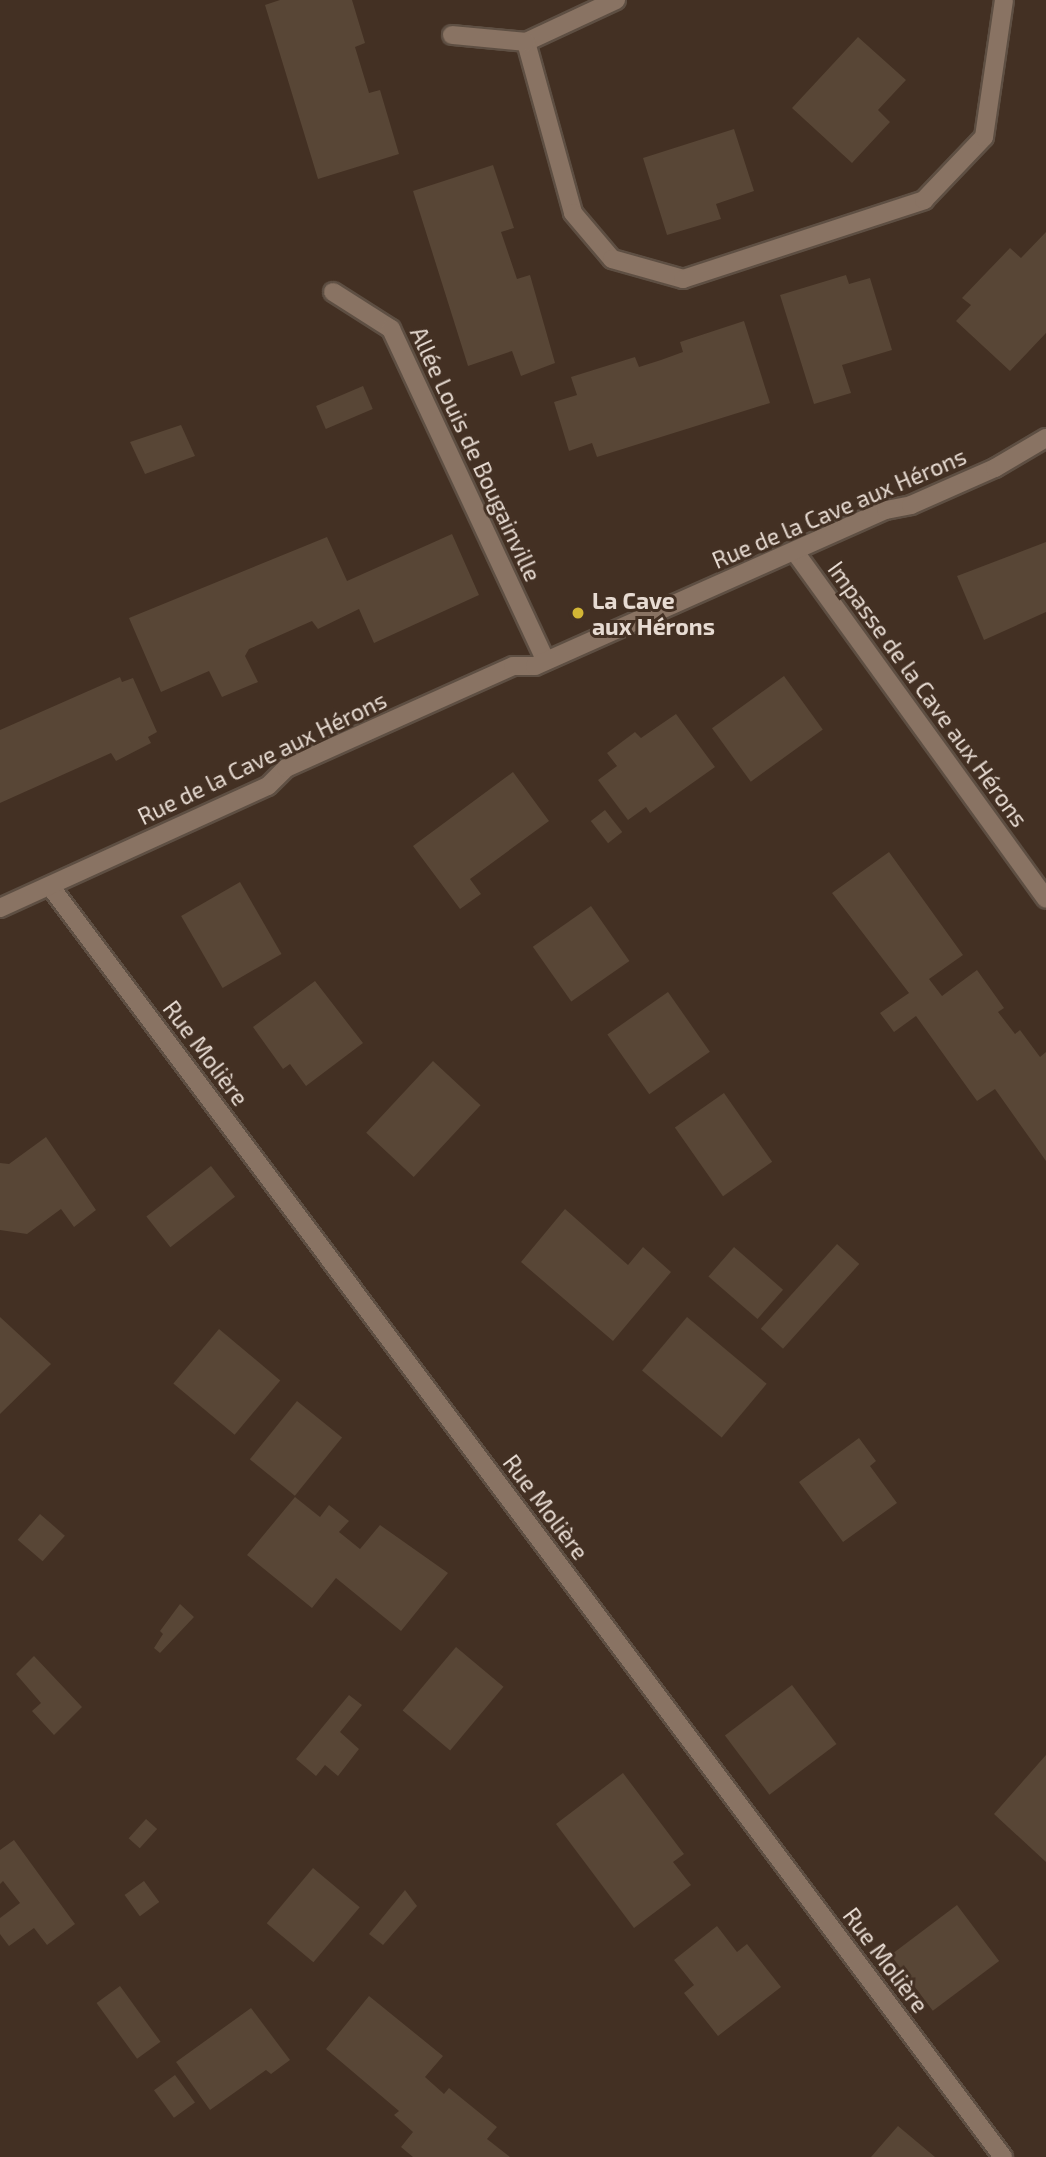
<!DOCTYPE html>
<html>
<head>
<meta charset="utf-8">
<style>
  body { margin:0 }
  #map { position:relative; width:1046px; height:2157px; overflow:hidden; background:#433023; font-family:"Exo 2",sans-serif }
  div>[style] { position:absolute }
  .building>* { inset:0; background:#584636; transform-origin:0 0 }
  .roads { filter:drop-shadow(2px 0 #5e4f43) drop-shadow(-2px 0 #5e4f43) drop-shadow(0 2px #5e4f43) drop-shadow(0 -2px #5e4f43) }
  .minor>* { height:18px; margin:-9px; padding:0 9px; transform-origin:9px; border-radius:9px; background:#897363 }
  .dots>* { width:19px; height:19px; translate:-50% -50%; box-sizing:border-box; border:4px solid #433023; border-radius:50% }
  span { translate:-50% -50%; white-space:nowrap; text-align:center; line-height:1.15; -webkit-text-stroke:6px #433023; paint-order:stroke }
  .street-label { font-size:23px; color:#e7dbd2 }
  .poi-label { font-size:23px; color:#e7dbd2; font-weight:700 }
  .left { translate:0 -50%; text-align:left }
</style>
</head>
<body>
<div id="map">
  <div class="building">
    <i style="clip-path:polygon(280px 0,352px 0,365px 43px,355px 47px,369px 93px,380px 90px,399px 154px,318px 179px,265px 5px)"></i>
    <i style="clip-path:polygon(858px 37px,906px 80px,878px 110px,890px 122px,852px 163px,792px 108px)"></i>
    <i style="clip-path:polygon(734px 129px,754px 191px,716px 204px,721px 219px,667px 235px,643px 158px)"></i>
    <i style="clip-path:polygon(493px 165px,514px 228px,501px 232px,517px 279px,530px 275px,555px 363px,521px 376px,512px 351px,468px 366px,413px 191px)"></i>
    <i style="clip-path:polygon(1046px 232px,1046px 333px,1010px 371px,956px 321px,971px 305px,962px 298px,1010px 248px,1021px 258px)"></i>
    <i style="clip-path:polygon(846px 275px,849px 284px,870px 278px,892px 350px,842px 365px,851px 393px,814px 404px,780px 295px)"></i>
    <i style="clip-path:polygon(744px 321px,770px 403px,597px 457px,592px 443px,569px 451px,554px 402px,577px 395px,571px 377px,635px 357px,639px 367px,661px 360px,683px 352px,680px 342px)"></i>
    <i style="left:363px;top:386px;width:25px;height:51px;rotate:67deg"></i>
    <i style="clip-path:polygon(181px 425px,195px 456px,145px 474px,130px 442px)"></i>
    <i style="clip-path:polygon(452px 534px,479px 595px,374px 643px,359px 609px,318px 629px,312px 621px,249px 649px,245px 656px,258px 682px,222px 697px,209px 671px,161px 692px,129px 618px,327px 537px,347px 581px)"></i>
    <i style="clip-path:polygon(1046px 542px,1046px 612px,984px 640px,957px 576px)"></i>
    <i style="left:784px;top:676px;width:66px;height:89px;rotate:54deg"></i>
    <i style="clip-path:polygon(120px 677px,122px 682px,133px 678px,157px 732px,148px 737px,151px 743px,116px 761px,111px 753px,0 803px,0 730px)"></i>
    <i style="clip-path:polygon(676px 714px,715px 767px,650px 813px,646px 807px,628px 820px,598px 780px,617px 766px,607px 753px,635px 732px,641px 738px)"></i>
    <i style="clip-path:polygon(513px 772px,549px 821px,470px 879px,481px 894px,460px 909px,413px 846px)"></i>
    <i style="left:605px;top:810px;width:28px;height:18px;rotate:52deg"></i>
    <i style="clip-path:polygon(889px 852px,963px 955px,929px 979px,942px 996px,977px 970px,1004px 1008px,998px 1012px,1015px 1034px,1020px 1030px,1040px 1057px,1046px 1052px,1046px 1161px,995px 1089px,977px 1101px,916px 1016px,894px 1032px,880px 1013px,909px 993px,832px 893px)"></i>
    <i style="left:240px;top:882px;width:83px;height:68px;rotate:60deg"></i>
    <i style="left:591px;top:906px;width:67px;height:71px;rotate:55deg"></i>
    <i style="clip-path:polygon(315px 981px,363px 1043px,306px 1086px,290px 1064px,283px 1069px,253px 1027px)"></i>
    <i style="left:668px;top:992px;width:73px;height:74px;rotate:55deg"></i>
    <i style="left:433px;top:1061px;width:65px;height:98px;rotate:43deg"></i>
    <i style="left:724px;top:1093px;width:84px;height:60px;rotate:55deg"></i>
    <i style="clip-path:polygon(46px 1137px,96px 1210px,74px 1227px,61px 1209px,27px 1234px,0 1230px,0 1163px,9px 1164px)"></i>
    <i style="left:211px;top:1166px;width:39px;height:82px;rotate:52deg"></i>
    <i style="clip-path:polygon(565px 1209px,628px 1265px,643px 1247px,671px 1272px,613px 1341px,521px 1262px)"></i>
    <i style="left:837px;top:1244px;width:30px;height:114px;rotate:42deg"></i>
    <i style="left:734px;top:1247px;width:65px;height:39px;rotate:41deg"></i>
    <i style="clip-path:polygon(0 1317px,51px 1364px,0 1414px)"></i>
    <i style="left:687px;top:1317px;width:104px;height:70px;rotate:40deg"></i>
    <i style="left:219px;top:1329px;width:80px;height:71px;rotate:40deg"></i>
    <i style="left:297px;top:1401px;width:58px;height:75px;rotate:39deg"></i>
    <i style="clip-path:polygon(859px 1438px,876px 1461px,870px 1466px,897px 1503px,843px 1542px,799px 1482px)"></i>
    <i style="clip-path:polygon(295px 1497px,320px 1517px,329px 1505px,349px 1521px,339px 1532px,360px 1549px,380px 1525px,448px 1573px,401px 1631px,336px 1578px,312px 1608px,247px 1555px)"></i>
    <i style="left:40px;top:1514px;width:33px;height:34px;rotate:41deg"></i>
    <i style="clip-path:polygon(180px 1604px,194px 1617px,160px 1653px,154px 1648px,163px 1634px,160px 1631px)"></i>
    <i style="left:456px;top:1647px;width:62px;height:83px;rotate:40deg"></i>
    <i style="clip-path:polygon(34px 1656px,82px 1707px,54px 1735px,32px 1711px,41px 1703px,16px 1674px)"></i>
    <i style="left:792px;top:1685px;width:74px;height:84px;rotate:53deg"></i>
    <i style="clip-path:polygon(349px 1695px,362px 1705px,340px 1732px,359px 1749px,338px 1776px,325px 1765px,316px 1776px,296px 1759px)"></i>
    <i style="clip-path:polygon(1046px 1755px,1046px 1862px,994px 1814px)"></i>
    <i style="clip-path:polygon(623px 1773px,684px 1854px,673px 1862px,691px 1885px,634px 1928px,556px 1824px)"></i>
    <i style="left:146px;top:1819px;width:15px;height:26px;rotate:42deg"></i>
    <i style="clip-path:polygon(14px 1840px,75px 1924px,47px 1945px,34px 1928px,9px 1946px,0 1934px,0 1918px,20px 1903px,3px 1881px,0 1884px,0 1850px)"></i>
    <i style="left:313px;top:1868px;width:61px;height:72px;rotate:40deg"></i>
    <i style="left:144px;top:1881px;width:26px;height:24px;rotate:54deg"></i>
    <i style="clip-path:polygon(405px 1890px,417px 1906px,383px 1945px,369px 1934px)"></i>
    <i style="left:957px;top:1905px;width:70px;height:83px;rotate:53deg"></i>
    <i style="clip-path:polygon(717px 1926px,737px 1952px,747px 1944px,781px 1987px,718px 2036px,684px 1993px,694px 1985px,674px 1960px)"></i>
    <i style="left:120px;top:1986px;width:69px;height:29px;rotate:54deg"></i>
    <i style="clip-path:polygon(369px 1996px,443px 2056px,425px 2077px,444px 2094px,449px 2088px,497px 2127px,487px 2139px,510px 2157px,413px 2157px,401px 2147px,413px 2132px,394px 2115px,399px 2111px,326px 2049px)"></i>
    <i style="clip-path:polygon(251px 2008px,290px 2060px,271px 2074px,266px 2070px,210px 2110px,176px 2062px)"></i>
    <i style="left:175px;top:2075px;width:34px;height:26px;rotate:54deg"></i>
    <i style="clip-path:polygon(898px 2126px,935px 2157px,871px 2157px)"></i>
  </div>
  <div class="roads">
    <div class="minor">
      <i style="left:616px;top:0;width:99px;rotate:155deg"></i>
      <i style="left:526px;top:42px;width:177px;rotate:74.6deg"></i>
      <i style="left:573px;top:213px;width:60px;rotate:49.7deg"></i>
      <i style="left:612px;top:259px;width:74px;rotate:15.7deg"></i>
      <i style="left:683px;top:279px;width:254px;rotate:-18.1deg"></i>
      <i style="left:924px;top:200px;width:87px;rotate:-46.4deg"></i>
      <i style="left:984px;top:137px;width:138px;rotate:-81.7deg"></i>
      <i style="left:452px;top:35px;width:74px;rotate:5.4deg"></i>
      <i style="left:333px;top:292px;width:69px;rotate:32.5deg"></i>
      <i style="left:391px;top:329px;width:366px;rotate:65deg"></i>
      <i style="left:795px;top:552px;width:428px;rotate:54.1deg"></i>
      <i style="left:50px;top:886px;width:1589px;rotate:53.14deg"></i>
      <i style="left:0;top:908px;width:294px;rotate:-24.5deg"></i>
      <i style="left:268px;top:786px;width:25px;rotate:-45deg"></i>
      <i style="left:286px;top:768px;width:249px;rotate:-24.2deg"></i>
      <i style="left:513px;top:666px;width:22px"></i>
      <i style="left:535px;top:666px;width:384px;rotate:-24deg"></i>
      <i style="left:886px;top:510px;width:25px;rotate:-11deg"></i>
      <i style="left:911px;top:505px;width:92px;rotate:-23.8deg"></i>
      <i style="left:995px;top:468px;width:59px;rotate:-30.5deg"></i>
    </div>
  </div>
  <div class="dots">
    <i style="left:578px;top:613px;background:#d3b635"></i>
  </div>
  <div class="street-label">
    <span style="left:476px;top:454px;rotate:65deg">Allée Louis de Bougainville</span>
    <span style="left:839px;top:508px;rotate:-23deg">Rue de la Cave aux Hérons</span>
    <span style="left:928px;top:694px;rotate:54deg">Impasse de la Cave aux Hérons</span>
    <span style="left:262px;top:758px;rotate:-26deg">Rue de la Cave aux Hérons</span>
    <span style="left:206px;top:1053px;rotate:53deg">Rue Molière</span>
    <span style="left:546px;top:1507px;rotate:53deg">Rue Molière</span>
    <span style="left:886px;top:1960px;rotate:53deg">Rue Molière</span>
  </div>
  <div class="poi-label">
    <span class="left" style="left:592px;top:613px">La Cave<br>aux Hérons</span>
  </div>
</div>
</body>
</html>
